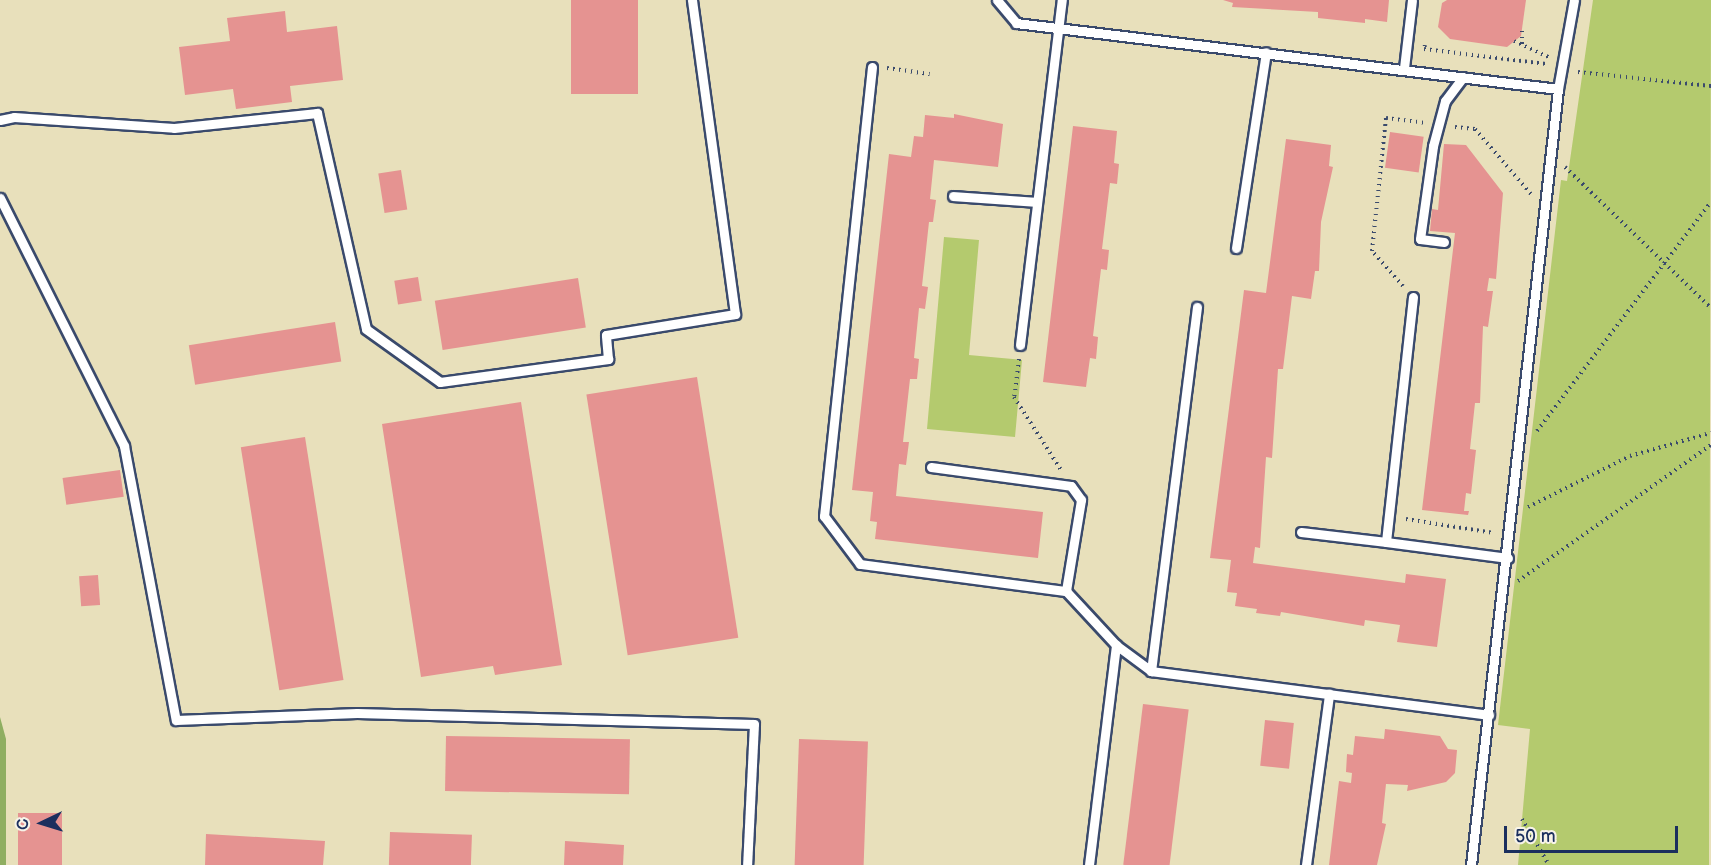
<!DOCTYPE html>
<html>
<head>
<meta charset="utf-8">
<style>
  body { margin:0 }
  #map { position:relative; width:1711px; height:865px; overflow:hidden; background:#e8e0bb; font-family:"Balsamiq Sans",sans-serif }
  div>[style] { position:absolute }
  .green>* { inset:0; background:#b4ca6e }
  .forest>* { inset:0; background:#8fae61 }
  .building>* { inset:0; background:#e59391; transform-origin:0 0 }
  .path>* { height:4px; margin-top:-2px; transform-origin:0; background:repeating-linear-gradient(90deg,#3a4a6c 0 1.5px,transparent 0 6px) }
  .roads { filter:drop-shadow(2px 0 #3a4a6c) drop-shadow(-2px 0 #3a4a6c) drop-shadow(0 2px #3a4a6c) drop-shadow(0 -2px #3a4a6c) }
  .lane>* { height:9px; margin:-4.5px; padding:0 4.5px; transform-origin:4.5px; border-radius:4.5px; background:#fff }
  span { translate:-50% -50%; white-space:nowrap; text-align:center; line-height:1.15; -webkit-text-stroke:5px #f7f3e8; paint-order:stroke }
  .north { position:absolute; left:12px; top:793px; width:60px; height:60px; -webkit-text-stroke:4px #f7f3e8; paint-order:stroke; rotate:266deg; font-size:16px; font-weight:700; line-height:24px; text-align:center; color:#1b2f5e }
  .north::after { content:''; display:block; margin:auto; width:21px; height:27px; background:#1b2f5e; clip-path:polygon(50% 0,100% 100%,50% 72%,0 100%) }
  .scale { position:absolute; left:1504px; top:826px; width:174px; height:27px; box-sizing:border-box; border:3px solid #1b2f5e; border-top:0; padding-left:8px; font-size:18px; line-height:21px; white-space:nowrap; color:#1b2f5e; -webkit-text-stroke:4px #f7f3e8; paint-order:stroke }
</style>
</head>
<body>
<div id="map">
  <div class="green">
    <i style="clip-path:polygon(1593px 0,1711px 0,1709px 865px,1518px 865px,1530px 729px,1498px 725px,1561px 180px,1567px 181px)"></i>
    <i style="clip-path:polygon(944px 237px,979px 240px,969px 355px,1022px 360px,1015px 437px,927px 429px)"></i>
  </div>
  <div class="forest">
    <i style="clip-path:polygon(0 717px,6px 739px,6px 865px,0 865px)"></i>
  </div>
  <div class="building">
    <i style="left:571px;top:0;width:67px;height:94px"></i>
    <i style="clip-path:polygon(1223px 0,1389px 0,1387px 22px,1365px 19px,1365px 23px,1318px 18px,1318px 12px,1232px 7px,1233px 3px)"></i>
    <i style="clip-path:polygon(1447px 0,1526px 0,1521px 36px,1507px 47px,1450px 39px,1438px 27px,1442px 3px)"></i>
    <i style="clip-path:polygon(285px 11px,287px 32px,337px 26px,343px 80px,290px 86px,292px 102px,236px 109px,233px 89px,185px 95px,179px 47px,230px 41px,227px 18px)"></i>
    <i style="clip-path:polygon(954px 114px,1003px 124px,998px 167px,934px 160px,930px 199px,936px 200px,933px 222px,929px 222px,922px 286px,928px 287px,925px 309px,919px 308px,914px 358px,919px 359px,917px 379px,910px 379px,903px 442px,909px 442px,906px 465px,899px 464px,896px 496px,1043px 512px,1038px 558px,875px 539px,877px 522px,870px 521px,873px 492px,852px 490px,889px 154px,911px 157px,914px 136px,923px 137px,925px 115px,954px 118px)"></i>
    <i style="clip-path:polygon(1073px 126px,1117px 131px,1114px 163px,1119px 164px,1117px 184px,1110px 183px,1102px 249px,1109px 250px,1107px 270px,1101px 269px,1093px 336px,1098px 337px,1096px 359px,1090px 358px,1086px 387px,1043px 382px)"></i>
    <i style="left:1390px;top:132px;width:34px;height:36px;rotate:8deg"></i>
    <i style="clip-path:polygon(1286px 139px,1331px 145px,1329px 166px,1333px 167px,1321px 222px,1319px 271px,1315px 271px,1311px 299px,1292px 296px,1283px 369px,1278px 369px,1272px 458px,1266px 457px,1260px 548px,1255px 547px,1253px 563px,1405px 583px,1406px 574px,1446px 579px,1437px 647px,1397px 642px,1400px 625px,1365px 620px,1364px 626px,1281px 612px,1280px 616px,1256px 613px,1257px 609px,1235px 606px,1237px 593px,1227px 592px,1231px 560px,1210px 558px,1244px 290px,1266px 293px)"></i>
    <i style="clip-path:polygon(1444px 144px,1466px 145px,1503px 193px,1496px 279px,1489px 278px,1487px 291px,1493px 291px,1488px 327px,1483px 326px,1480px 403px,1475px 403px,1470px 449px,1476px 450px,1471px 494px,1466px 493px,1464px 511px,1469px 511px,1468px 515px,1422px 510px,1455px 233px,1430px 231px,1432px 209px,1438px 210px)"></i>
    <i style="left:401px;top:170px;width:40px;height:23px;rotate:81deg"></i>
    <i style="left:418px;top:277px;width:24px;height:24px;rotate:81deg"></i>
    <i style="left:578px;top:278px;width:50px;height:145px;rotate:81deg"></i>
    <i style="left:335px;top:322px;width:40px;height:148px;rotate:81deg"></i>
    <i style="left:697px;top:377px;width:264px;height:112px;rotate:81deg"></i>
    <i style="clip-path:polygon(521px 402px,562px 665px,495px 675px,493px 666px,421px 677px,382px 424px)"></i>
    <i style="left:305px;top:437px;width:246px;height:65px;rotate:81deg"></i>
    <i style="left:120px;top:470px;width:27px;height:58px;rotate:82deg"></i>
    <i style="left:98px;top:575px;width:30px;height:19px;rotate:86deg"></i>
    <i style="left:1143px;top:704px;width:46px;height:162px;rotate:7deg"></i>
    <i style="left:1265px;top:720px;width:29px;height:46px;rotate:6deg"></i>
    <i style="clip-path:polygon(1385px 729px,1440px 736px,1448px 749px,1457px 750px,1455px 773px,1446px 782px,1407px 791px,1408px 785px,1386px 784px,1382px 823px,1386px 824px,1377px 865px,1329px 865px,1339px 781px,1351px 783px,1352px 773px,1346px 772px,1347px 754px,1353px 755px,1355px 736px,1384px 739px)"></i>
    <i style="left:446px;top:736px;width:184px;height:55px;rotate:1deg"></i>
    <i style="left:799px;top:739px;width:69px;height:126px;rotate:2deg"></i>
    <i style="left:18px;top:813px;width:44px;height:52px"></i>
    <i style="left:390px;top:832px;width:82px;height:33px;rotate:2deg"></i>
    <i style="clip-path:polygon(206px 834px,325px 841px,323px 865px,205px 865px)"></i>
    <i style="clip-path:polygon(565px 841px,624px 845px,623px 865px,564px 865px)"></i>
  </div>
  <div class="path">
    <i style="left:1514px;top:41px;width:38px;rotate:25deg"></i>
    <i style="left:1522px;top:44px;width:16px;rotate:-90deg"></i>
    <i style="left:1425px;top:45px;width:4px;rotate:104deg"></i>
    <i style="left:1424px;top:49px;width:123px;rotate:7deg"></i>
    <i style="left:887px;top:68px;width:43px;rotate:7.9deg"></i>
    <i style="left:1578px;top:72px;width:134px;rotate:6deg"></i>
    <i style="left:1455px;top:127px;width:20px;rotate:6deg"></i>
    <i style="left:1475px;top:129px;width:86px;rotate:49.3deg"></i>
    <i style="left:1565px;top:167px;width:203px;rotate:44deg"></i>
    <i style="left:1403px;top:286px;width:47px;rotate:-131.5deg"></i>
    <i style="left:1372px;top:251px;width:134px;rotate:-84deg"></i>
    <i style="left:1386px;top:118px;width:38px;rotate:7deg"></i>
    <i style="left:1019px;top:359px;width:38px;rotate:97deg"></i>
    <i style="left:1014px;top:397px;width:87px;rotate:57.2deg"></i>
    <i style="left:1537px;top:431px;width:288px;rotate:-52.8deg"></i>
    <i style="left:1528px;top:507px;width:114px;rotate:-26.6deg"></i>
    <i style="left:1630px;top:456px;width:84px;rotate:-15.9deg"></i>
    <i style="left:1406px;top:519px;width:89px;rotate:9deg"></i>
    <i style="left:1518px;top:581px;width:236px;rotate:-35.2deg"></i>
    <i style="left:1522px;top:819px;width:53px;rotate:59.6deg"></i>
  </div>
  <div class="roads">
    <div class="lane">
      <i style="left:997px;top:0;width:30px;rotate:50deg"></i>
      <i style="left:1016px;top:23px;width:546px;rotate:6.94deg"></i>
      <i style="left:872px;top:67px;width:452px;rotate:96.1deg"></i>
      <i style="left:824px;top:516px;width:60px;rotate:53.1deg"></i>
      <i style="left:860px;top:564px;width:208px;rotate:7.5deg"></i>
      <i style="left:1066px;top:591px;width:74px;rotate:47.2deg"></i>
      <i style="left:1116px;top:645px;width:44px;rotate:36.6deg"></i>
      <i style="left:1151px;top:671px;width:341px;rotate:7.4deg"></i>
      <i style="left:1404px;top:68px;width:68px;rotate:-83.3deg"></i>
      <i style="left:0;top:120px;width:14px;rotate:-12deg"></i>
      <i style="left:14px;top:117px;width:160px;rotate:3.9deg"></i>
      <i style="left:174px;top:128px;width:144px;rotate:-6deg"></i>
      <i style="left:317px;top:113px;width:221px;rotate:77.2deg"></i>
      <i style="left:366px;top:329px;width:91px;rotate:35.6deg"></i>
      <i style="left:440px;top:382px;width:170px;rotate:-7.8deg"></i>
      <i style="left:608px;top:359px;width:24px;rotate:-95deg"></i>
      <i style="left:606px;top:335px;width:131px;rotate:-9.2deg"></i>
      <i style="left:735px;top:314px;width:317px;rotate:-97.8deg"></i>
      <i style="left:953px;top:196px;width:84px;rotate:4.1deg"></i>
      <i style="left:0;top:198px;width:277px;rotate:63.4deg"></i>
      <i style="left:124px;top:446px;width:279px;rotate:79.3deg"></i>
      <i style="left:176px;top:720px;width:181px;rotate:-2.2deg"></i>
      <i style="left:357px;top:713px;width:397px;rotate:1.6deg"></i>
      <i style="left:754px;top:724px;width:141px;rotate:92.8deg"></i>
      <i style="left:1444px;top:242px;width:24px;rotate:-173deg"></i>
      <i style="left:1420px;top:239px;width:94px;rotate:-82deg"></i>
      <i style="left:1433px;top:146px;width:47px;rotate:-75.1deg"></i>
      <i style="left:1445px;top:101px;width:30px;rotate:-53deg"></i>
      <i style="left:1236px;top:248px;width:198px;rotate:-81.3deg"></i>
      <i style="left:1413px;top:297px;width:246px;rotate:96.3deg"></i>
      <i style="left:1386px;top:542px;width:123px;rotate:7.5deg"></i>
      <i style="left:1020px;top:345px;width:348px;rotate:-83.1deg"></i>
      <i style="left:931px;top:467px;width:141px;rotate:7.7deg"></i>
      <i style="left:1071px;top:486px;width:17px;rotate:54deg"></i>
      <i style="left:1081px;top:500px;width:92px;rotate:99.4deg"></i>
      <i style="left:1301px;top:532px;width:86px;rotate:6.7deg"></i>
      <i style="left:1151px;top:671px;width:367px;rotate:-82.8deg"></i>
      <i style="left:1089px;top:865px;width:222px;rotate:-83deg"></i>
      <i style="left:1306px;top:865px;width:173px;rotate:-82.3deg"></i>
      <i style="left:1471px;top:865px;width:781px;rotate:-83.6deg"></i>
      <i style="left:1558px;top:89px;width:90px;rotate:-79.8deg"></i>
    </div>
  </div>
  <div class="north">С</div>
  <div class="scale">50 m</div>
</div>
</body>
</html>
